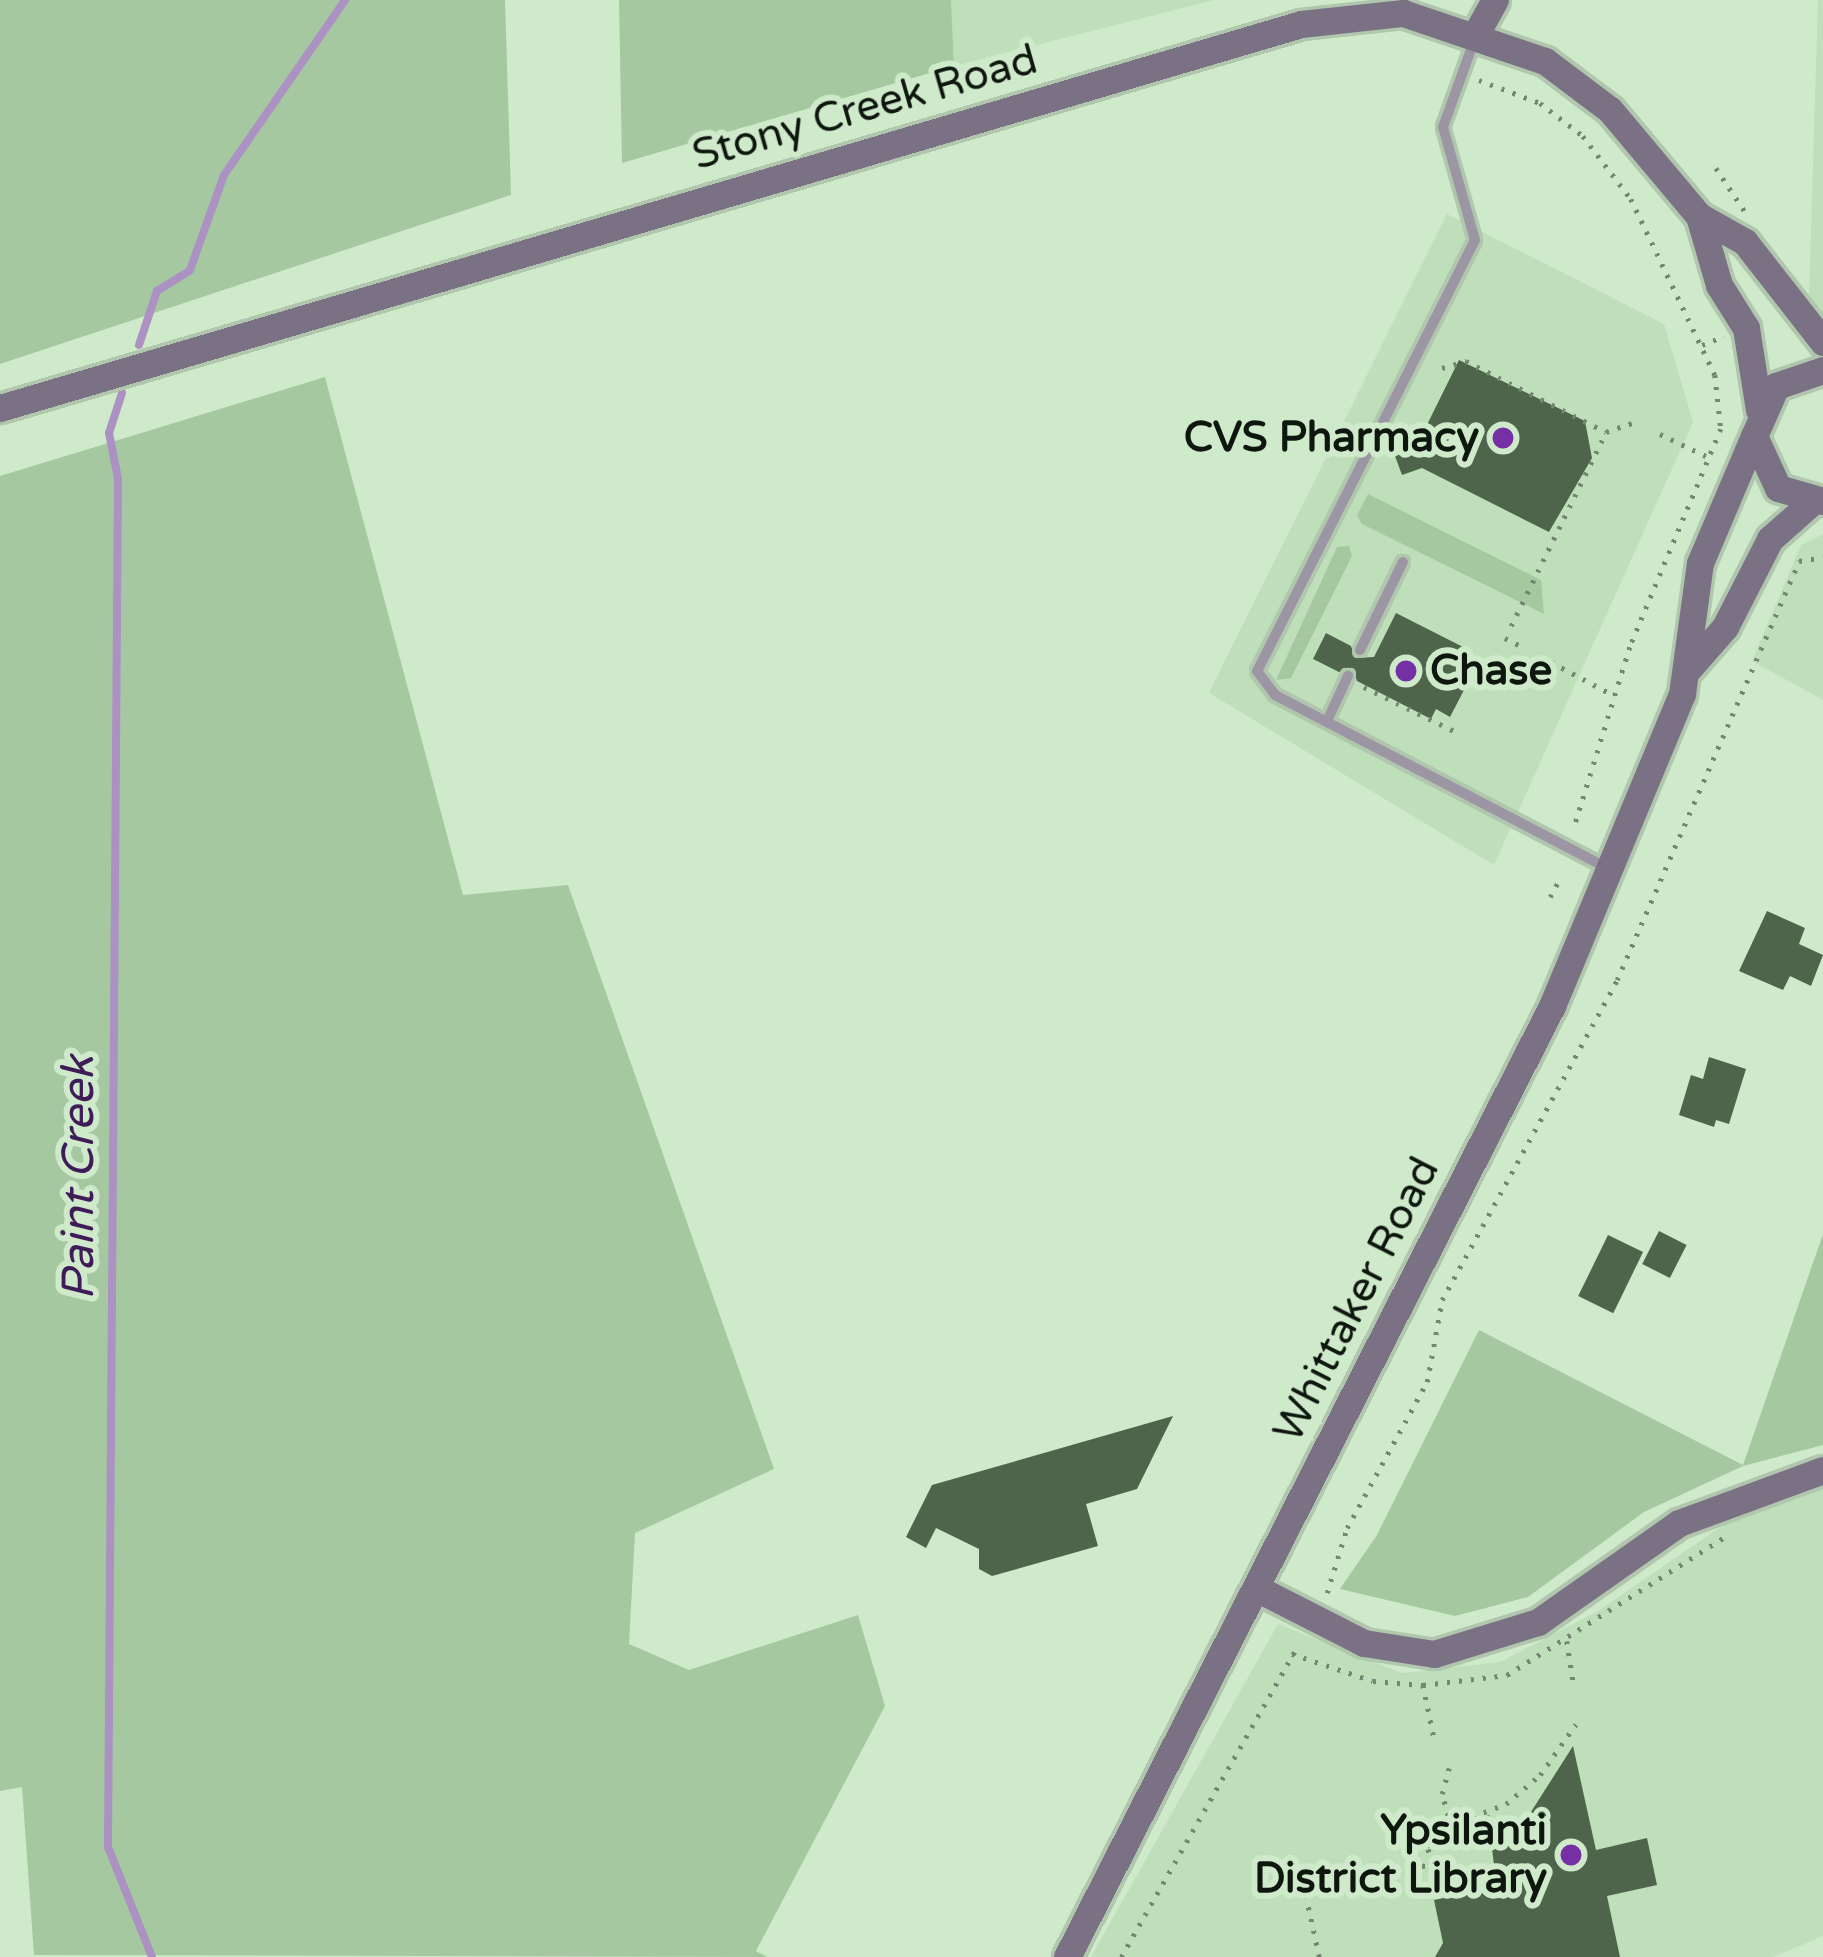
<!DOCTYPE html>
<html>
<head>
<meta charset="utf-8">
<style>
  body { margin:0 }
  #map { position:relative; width:1823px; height:1957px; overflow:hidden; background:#cfe9cb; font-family:"Varela Round",sans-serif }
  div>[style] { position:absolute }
  .built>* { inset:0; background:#bfdfbb }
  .green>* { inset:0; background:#a6c8a1 }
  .stream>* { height:8px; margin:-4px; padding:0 4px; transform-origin:4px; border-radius:4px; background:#ab92c3 }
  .building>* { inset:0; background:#4e654b; transform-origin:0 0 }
  .path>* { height:4.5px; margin-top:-2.25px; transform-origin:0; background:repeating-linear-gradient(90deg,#758773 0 3px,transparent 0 12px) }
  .roads { filter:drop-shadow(3px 0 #b0c7ad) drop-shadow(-3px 0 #b0c7ad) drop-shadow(0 3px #b0c7ad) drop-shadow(0 -3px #b0c7ad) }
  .lane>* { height:10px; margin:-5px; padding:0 5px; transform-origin:5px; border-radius:5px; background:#9c95a3 }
  .secondary>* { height:27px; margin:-13.5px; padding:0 13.5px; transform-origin:13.5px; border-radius:13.5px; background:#7b7185 }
  .dots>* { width:33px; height:33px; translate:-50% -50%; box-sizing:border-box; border:6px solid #cfe9cb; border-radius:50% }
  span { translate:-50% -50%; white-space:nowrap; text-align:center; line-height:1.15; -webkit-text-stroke:12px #cfe9cb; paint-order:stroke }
  .street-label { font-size:42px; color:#0e170d }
  .poi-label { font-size:42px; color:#0e170d; font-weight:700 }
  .right { translate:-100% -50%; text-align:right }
  .left { translate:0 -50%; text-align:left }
  .water-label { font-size:45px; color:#3f1c58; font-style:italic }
</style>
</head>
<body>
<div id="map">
  <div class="built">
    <i style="clip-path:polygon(951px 0,1214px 0,954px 66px)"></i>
    <i style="clip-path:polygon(1818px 0,1823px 0,1823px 332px,1809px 296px)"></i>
    <i style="clip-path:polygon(1447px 214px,1664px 324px,1693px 422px,1494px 865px,1209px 693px)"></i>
    <i style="clip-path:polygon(1823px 534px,1823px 700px,1752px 661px,1801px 545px)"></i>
    <i style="clip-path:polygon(1823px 1487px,1823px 1936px,1773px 1957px,1091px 1957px,1278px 1624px,1402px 1673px,1500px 1662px,1598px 1611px,1732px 1519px)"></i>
  </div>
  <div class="green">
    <i style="clip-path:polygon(0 0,505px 0,511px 195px,0 364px)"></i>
    <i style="clip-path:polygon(619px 0,951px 0,954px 66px,622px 163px)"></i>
    <i style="clip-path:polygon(325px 377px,463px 895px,568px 885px,774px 1469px,635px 1533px,629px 1644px,689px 1670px,858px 1615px,885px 1706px,756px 1951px,767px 1957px,34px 1955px,22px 1787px,0 1791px,0 476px)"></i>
    <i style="clip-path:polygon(1368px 494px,1541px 580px,1544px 614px,1362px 524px,1357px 515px)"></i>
    <i style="clip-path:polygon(1349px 546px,1352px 556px,1291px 678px,1276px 680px,1337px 547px)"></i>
    <i style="clip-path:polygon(1823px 1234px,1823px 1445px,1743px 1466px,1644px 1512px,1528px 1597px,1455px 1616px,1340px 1589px,1377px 1535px,1479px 1330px,1743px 1465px)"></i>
  </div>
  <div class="stream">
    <i style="left:139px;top:345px;width:57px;rotate:-71.6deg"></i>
    <i style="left:157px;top:291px;width:39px;rotate:-32deg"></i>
    <i style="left:190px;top:270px;width:101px;rotate:-70.3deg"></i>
    <i style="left:224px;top:175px;width:213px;rotate:-55.3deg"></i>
    <i style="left:122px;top:393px;width:42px;rotate:108deg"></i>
    <i style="left:109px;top:433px;width:47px;rotate:78.9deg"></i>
    <i style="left:118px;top:479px;width:1368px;rotate:90.42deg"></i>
    <i style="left:108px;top:1847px;width:118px;rotate:68.2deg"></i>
  </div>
  <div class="building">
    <i style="clip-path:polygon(1459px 360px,1585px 421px,1592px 458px,1549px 532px,1422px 468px,1402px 475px,1395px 456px,1415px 449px)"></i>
    <i style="clip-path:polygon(1396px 613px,1467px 649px,1462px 658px,1477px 665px,1450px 717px,1436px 709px,1431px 719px,1357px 681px,1353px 668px,1339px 672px,1313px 659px,1326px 633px,1351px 646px,1355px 658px,1374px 657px)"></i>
    <i style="clip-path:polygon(1767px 911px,1805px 928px,1799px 944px,1823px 955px,1811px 986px,1790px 976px,1783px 990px,1739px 971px)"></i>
    <i style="clip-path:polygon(1709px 1057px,1746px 1069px,1729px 1124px,1716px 1120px,1714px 1127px,1679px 1115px,1691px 1075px,1703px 1079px)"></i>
    <i style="left:1659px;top:1231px;width:31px;height:37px;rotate:27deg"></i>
    <i style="left:1608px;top:1235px;width:39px;height:68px;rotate:26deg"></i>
    <i style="clip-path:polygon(1173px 1416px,1137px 1489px,1086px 1504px,1098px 1546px,992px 1576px,979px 1569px,979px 1549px,936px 1528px,926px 1548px,906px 1537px,932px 1485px)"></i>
    <i style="clip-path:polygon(1573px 1746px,1596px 1850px,1647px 1838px,1657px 1885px,1607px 1896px,1620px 1957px,1435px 1957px,1443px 1943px,1434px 1900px,1477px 1891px,1494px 1865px,1489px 1824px,1529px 1815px)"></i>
  </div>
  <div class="path">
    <i style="left:1479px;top:80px;width:65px;rotate:20.7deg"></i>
    <i style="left:1540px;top:103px;width:54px;rotate:37.5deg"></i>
    <i style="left:1583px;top:136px;width:79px;rotate:52.7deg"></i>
    <i style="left:1631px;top:199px;width:195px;rotate:64.5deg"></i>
    <i style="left:1715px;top:375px;width:54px;rotate:83.7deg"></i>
    <i style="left:1721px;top:429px;width:236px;rotate:112.7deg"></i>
    <i style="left:1630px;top:647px;width:186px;rotate:107.2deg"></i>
    <i style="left:1716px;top:168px;width:54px;rotate:56.3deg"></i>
    <i style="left:1702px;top:345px;width:24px;rotate:-22deg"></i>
    <i style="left:1442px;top:368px;width:25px;rotate:-16deg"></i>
    <i style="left:1466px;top:361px;width:157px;rotate:26.9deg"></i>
    <i style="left:1606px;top:432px;width:28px;rotate:-19deg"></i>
    <i style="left:1660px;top:434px;width:55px;rotate:25.6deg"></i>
    <i style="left:1511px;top:626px;width:216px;rotate:-63.9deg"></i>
    <i style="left:1505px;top:638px;width:22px;rotate:27deg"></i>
    <i style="left:1551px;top:662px;width:72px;rotate:28deg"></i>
    <i style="left:1364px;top:687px;width:102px;rotate:26.1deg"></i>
    <i style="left:1550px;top:897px;width:17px;rotate:-62deg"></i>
    <i style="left:1327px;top:1593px;width:68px;rotate:-72.9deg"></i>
    <i style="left:1347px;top:1528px;width:166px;rotate:-61.3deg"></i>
    <i style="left:1427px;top:1382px;width:83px;rotate:-79.6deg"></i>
    <i style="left:1442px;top:1300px;width:365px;rotate:-61.3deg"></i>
    <i style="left:1617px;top:980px;width:457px;rotate:-66.5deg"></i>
    <i style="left:1799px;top:561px;width:24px;rotate:-9deg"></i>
    <i style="left:1567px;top:1641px;width:47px;rotate:81.3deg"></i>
    <i style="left:1292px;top:1654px;width:85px;rotate:18.4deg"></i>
    <i style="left:1373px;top:1681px;width:50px;rotate:4.6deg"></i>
    <i style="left:1423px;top:1685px;width:53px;rotate:78.1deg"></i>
    <i style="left:1423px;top:1685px;width:85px;rotate:-6.8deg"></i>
    <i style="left:1507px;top:1675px;width:263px;rotate:-32.4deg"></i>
    <i style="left:1487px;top:1817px;width:21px;rotate:8deg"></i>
    <i style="left:1450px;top:1825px;width:60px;rotate:-20.6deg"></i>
    <i style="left:1506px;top:1804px;width:45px;rotate:-40.5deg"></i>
    <i style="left:1540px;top:1775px;width:62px;rotate:-54.8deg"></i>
    <i style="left:1121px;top:1957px;width:359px;rotate:-60.4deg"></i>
    <i style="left:1319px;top:1957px;width:66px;rotate:-102.3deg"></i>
    <i style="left:1305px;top:1893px;width:129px;rotate:-13deg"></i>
    <i style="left:1431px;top:1864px;width:19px;rotate:-102deg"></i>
    <i style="left:1427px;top:1845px;width:28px;rotate:-13deg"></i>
    <i style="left:1454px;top:1839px;width:47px;rotate:-104.9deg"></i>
    <i style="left:1442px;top:1794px;width:27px;rotate:-75deg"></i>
  </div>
  <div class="roads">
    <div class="lane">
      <i style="left:1474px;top:41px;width:91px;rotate:109.8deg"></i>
      <i style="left:1443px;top:127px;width:117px;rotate:74.2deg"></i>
      <i style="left:1475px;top:240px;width:483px;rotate:116.8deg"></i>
      <i style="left:1257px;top:671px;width:30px;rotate:53deg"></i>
      <i style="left:1275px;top:695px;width:373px;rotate:27.5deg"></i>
      <i style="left:1360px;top:650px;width:98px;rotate:-64deg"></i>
      <i style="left:1327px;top:721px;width:50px;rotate:-65deg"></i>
    </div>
    <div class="secondary">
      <i style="left:1477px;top:32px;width:37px;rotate:-61deg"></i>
      <i style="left:1699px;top:216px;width:53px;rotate:29.5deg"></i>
      <i style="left:1745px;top:242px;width:127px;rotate:52deg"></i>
      <i style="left:1823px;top:370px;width:50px;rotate:161.2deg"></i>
      <i style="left:1776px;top:386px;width:55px;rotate:113.7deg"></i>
      <i style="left:1754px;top:436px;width:57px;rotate:65.2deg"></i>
      <i style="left:1778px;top:488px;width:47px;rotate:16.1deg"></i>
      <i style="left:0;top:408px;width:1356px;rotate:-16.44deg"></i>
      <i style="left:1301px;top:24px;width:103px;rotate:-6.2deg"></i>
      <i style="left:1403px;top:13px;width:150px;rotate:18.7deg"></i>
      <i style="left:1545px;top:61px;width:81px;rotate:37deg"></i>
      <i style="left:1610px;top:110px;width:138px;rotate:50deg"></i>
      <i style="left:1699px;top:216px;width:72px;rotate:73.8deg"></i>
      <i style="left:1719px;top:285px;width:51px;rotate:57.9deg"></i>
      <i style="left:1746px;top:328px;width:83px;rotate:81deg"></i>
      <i style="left:1690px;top:667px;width:53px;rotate:-48.8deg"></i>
      <i style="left:1725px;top:627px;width:99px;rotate:-62.9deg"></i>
      <i style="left:1770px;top:539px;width:56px;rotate:-41.4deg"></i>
      <i style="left:1256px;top:1588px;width:121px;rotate:27deg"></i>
      <i style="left:1364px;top:1643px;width:71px;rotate:8.9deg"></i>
      <i style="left:1434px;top:1654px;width:109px;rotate:-17.1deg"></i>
      <i style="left:1538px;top:1622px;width:172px;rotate:-35.1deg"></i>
      <i style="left:1679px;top:1523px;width:153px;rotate:-20.2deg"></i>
      <i style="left:1067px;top:1957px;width:1068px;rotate:-62.98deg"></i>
      <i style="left:1552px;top:1006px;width:338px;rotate:-67.4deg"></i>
      <i style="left:1682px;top:694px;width:132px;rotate:-82.2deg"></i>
      <i style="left:1700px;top:563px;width:138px;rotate:-67deg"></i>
    </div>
  </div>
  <div class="dots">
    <i style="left:1503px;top:438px;background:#7430a4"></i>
    <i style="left:1406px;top:671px;background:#7430a4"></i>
    <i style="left:1571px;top:1855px;background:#7430a4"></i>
  </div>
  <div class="street-label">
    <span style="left:865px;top:108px;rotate:-16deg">Stony Creek Road</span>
    <span style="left:1357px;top:1300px;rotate:-63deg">Whittaker Road</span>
  </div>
  <div class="poi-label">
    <span class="right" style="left:1479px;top:438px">CVS Pharmacy</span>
    <span class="left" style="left:1430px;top:671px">Chase</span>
    <span class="right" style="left:1547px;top:1855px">Ypsilanti<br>District Library</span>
  </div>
  <div class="water-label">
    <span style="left:80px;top:1178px;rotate:-90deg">Paint Creek</span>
  </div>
</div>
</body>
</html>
